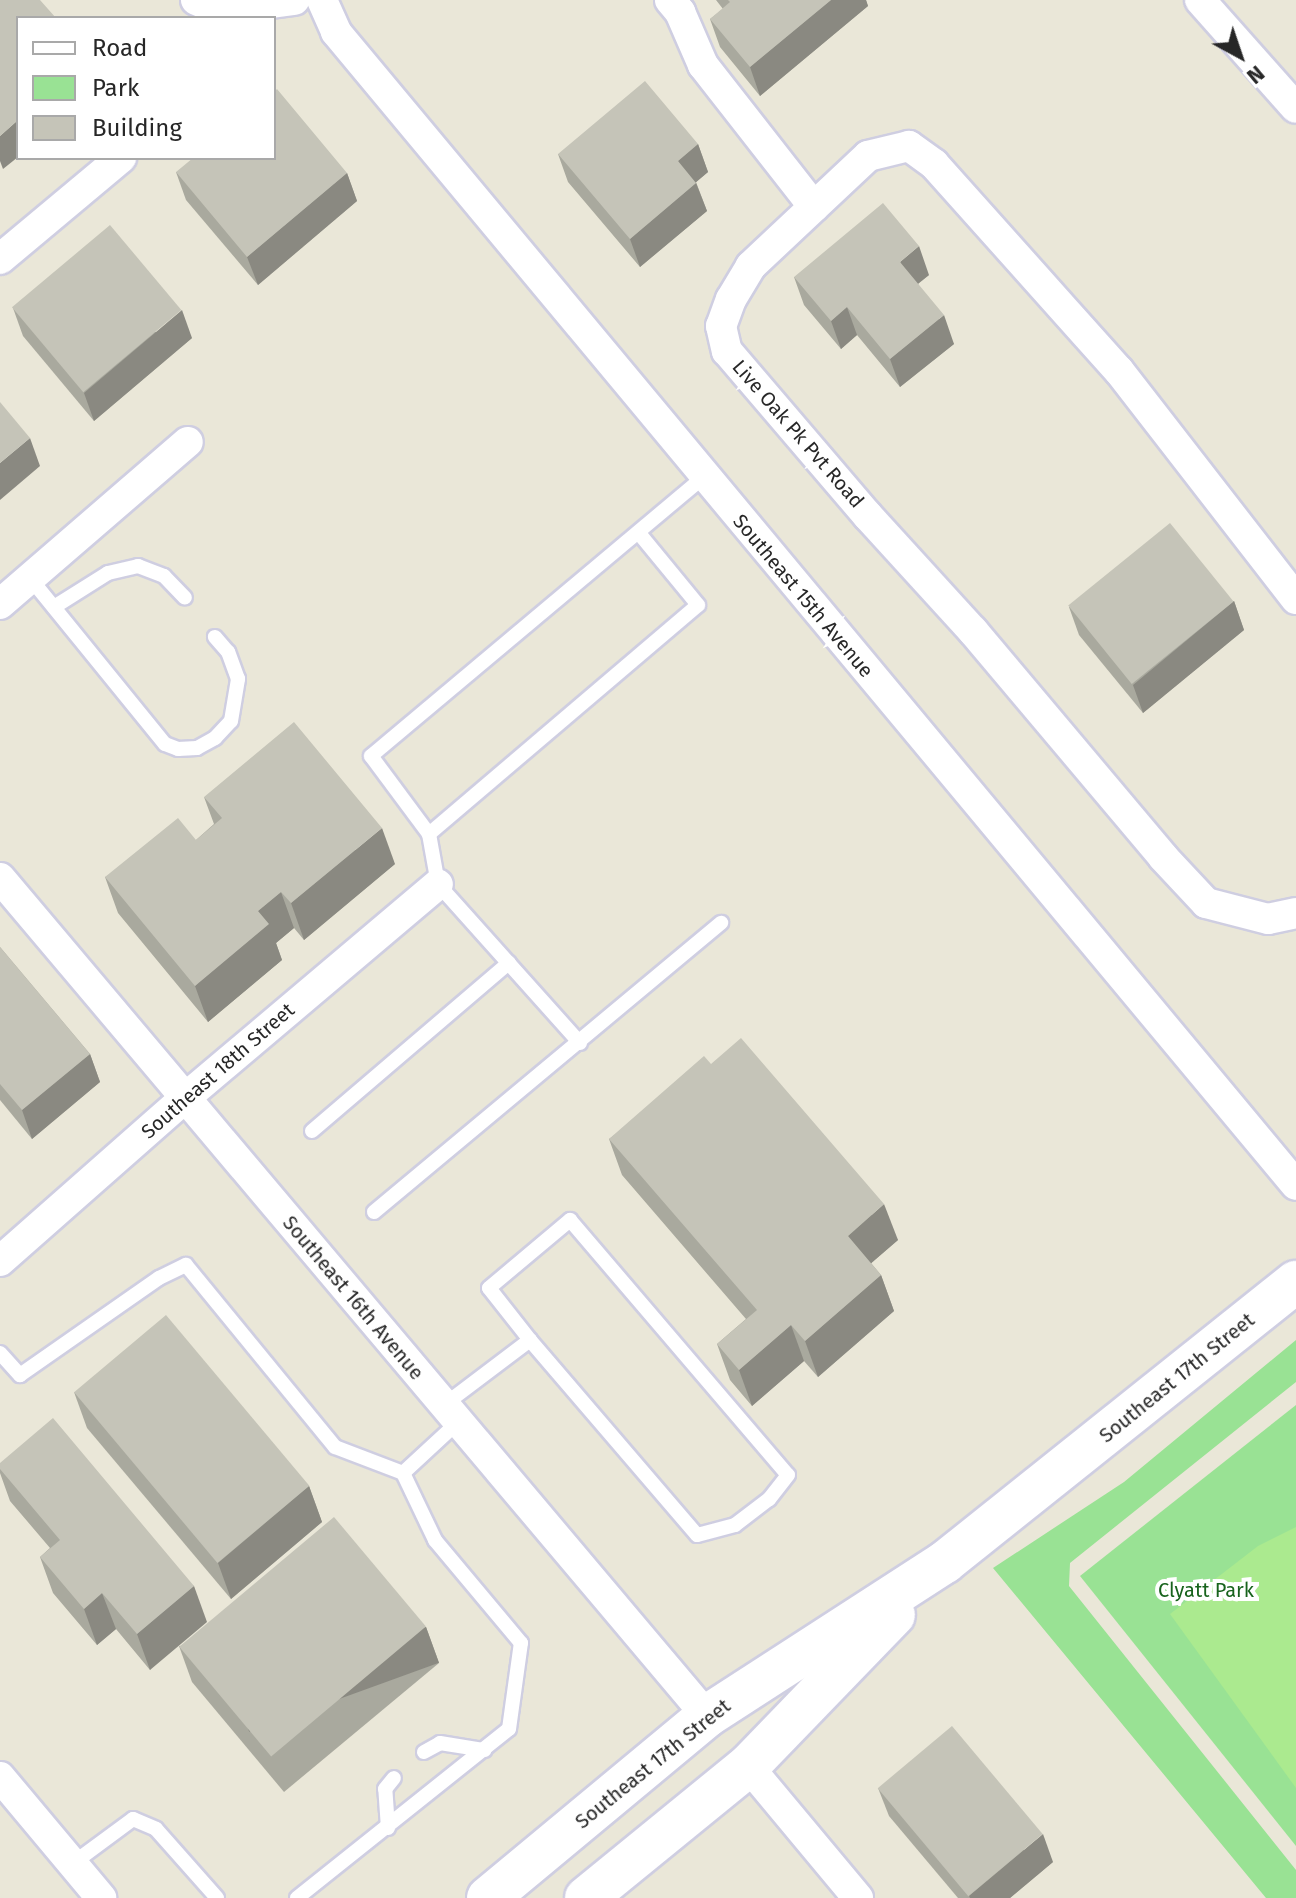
<!DOCTYPE html>
<html>
<head>
<meta charset="utf-8">
<style>
  body { margin:0 }
  #map { position:relative; width:1296px; height:1898px; overflow:hidden; background:#eae7d8; font-family:"Fira Sans",sans-serif }
  div>[style] { position:absolute }
  .green>* { inset:0; background:#99e294 }
  .pitch>* { inset:0; background:#abea8f }
  .roads { filter:drop-shadow(2px 0 #cfcee1) drop-shadow(-2px 0 #cfcee1) drop-shadow(0 2px #cfcee1) drop-shadow(0 -2px #cfcee1) }
  .lane>* { height:14px; margin:-7px; padding:0 7px; transform-origin:7px; border-radius:7px; background:#fff }
  .street>* { height:30px; margin:-15px; padding:0 15px; transform-origin:15px; border-radius:15px; background:#fff }
  .secondary>* { height:42px; margin:-21px; padding:0 21px; transform-origin:21px; border-radius:21px; background:#fff }
  .wall>* { inset:0; background:#a9a99e }
  .shaded-wall>* { inset:0; background:#8a8981; transform-origin:0 0 }
  .building>* { inset:0; background:#c5c4b8; transform-origin:0 0 }
  span { translate:-50% -50%; white-space:nowrap; text-align:center; line-height:1.15; -webkit-text-stroke:8px #fff; paint-order:stroke }
  .street-label { font-size:20px; color:#272727 }
  .park-label { font-size:20px; color:#18631d }
  .legend { position:absolute; left:16px; top:16px; width:260px; height:144px; box-sizing:border-box; background:#fff; border:2px solid #a9a9a9; margin:0; padding:10px 14px; list-style:none; font-size:24px; color:#272727 }
  .legend li { display:flex; align-items:center; gap:16px; height:40px }
  .legend b { width:40px; border:2px solid #a9a9a9 }
  .north { position:absolute; left:1200px; top:16px; width:80px; height:80px; -webkit-text-stroke:6px #fff; paint-order:stroke; rotate:140deg; font-size:22px; font-weight:700; line-height:32px; text-align:center; color:#272727 }
  .north::after { content:''; display:block; margin:auto; width:28px; height:36px; background:#272727; clip-path:polygon(50% 0,100% 100%,50% 72%,0 100%) }
</style>
</head>
<body>
<div id="map">
  <div class="green">
    <i style="clip-path:polygon(1296px 1340px,1296px 1382px,1070px 1563px,1069px 1586px,1296px 1870px,1296px 1898px,1266px 1898px,993px 1568px,1124px 1482px)"></i>
    <i style="clip-path:polygon(1296px 1405px,1296px 1846px,1080px 1576px)"></i>
  </div>
  <div class="pitch">
    <i style="clip-path:polygon(1296px 1527px,1296px 1788px,1170px 1614px,1258px 1546px)"></i>
  </div>
  <div class="roads">
    <div class="lane">
      <i style="left:30px;top:578px;width:214px;rotate:50.9deg"></i>
      <i style="left:165px;top:744px;width:14px;rotate:21deg"></i>
      <i style="left:178px;top:749px;width:19px;rotate:-3deg"></i>
      <i style="left:197px;top:748px;width:21px;rotate:-29deg"></i>
      <i style="left:215px;top:738px;width:23px;rotate:-47deg"></i>
      <i style="left:231px;top:721px;width:43px;rotate:-80.5deg"></i>
      <i style="left:238px;top:679px;width:29px;rotate:-110deg"></i>
      <i style="left:228px;top:652px;width:20px;rotate:-131deg"></i>
      <i style="left:54px;top:607px;width:64px;rotate:-32.2deg"></i>
      <i style="left:108px;top:573px;width:31px;rotate:-13deg"></i>
      <i style="left:138px;top:566px;width:28px;rotate:21deg"></i>
      <i style="left:164px;top:576px;width:30px;rotate:46deg"></i>
      <i style="left:429px;top:834px;width:353px;rotate:-40.4deg"></i>
      <i style="left:698px;top:605px;width:94px;rotate:-129.4deg"></i>
      <i style="left:580px;top:1043px;width:213px;rotate:-131.8deg"></i>
      <i style="left:438px;top:884px;width:51px;rotate:-100.2deg"></i>
      <i style="left:429px;top:834px;width:97px;rotate:-126.6deg"></i>
      <i style="left:371px;top:756px;width:434px;rotate:-40deg"></i>
      <i style="left:312px;top:1131px;width:259px;rotate:-40.5deg"></i>
      <i style="left:374px;top:1212px;width:452px;rotate:-39.8deg"></i>
      <i style="left:0;top:1353px;width:30px;rotate:48deg"></i>
      <i style="left:20px;top:1375px;width:169px;rotate:-34.9deg"></i>
      <i style="left:159px;top:1278px;width:30px;rotate:-26deg"></i>
      <i style="left:186px;top:1265px;width:235px;rotate:50.7deg"></i>
      <i style="left:335px;top:1447px;width:73px;rotate:20.9deg"></i>
      <i style="left:403px;top:1473px;width:75px;rotate:-42.8deg"></i>
      <i style="left:444px;top:1405px;width:108px;rotate:-37.1deg"></i>
      <i style="left:530px;top:1340px;width:66px;rotate:-128.3deg"></i>
      <i style="left:489px;top:1288px;width:106px;rotate:-40deg"></i>
      <i style="left:570px;top:1220px;width:335px;rotate:49.5deg"></i>
      <i style="left:788px;top:1475px;width:31px;rotate:128deg"></i>
      <i style="left:769px;top:1499px;width:43px;rotate:142.6deg"></i>
      <i style="left:735px;top:1525px;width:39px;rotate:165deg"></i>
      <i style="left:697px;top:1535px;width:257px;rotate:-130.6deg"></i>
      <i style="left:424px;top:1752px;width:18px;rotate:-29deg"></i>
      <i style="left:440px;top:1743px;width:45px;rotate:9deg"></i>
      <i style="left:388px;top:1828px;width:39px;rotate:-94deg"></i>
      <i style="left:385px;top:1789px;width:14px;rotate:-51deg"></i>
      <i style="left:72px;top:1864px;width:76px;rotate:-36.4deg"></i>
      <i style="left:133px;top:1819px;width:25px;rotate:23deg"></i>
      <i style="left:156px;top:1829px;width:92px;rotate:48.5deg"></i>
      <i style="left:297px;top:1898px;width:271px;rotate:-38.6deg"></i>
      <i style="left:509px;top:1729px;width:87px;rotate:-82.1deg"></i>
      <i style="left:521px;top:1643px;width:134px;rotate:-129.9deg"></i>
      <i style="left:435px;top:1540px;width:74px;rotate:-115.5deg"></i>
    </div>
    <div class="street">
      <i style="left:196px;top:0;width:25px;rotate:23deg"></i>
      <i style="left:219px;top:10px;width:76px;rotate:-7.6deg"></i>
      <i style="left:322px;top:0;width:35px;rotate:66deg"></i>
      <i style="left:336px;top:32px;width:1500px;rotate:50.22deg"></i>
      <i style="left:670px;top:0;width:16px;rotate:50deg"></i>
      <i style="left:680px;top:12px;width:58px;rotate:66.5deg"></i>
      <i style="left:703px;top:65px;width:180px;rotate:52deg"></i>
      <i style="left:1200px;top:0;width:144px;rotate:48.4deg"></i>
      <i style="left:0;top:259px;width:158px;rotate:-39.9deg"></i>
      <i style="left:1296px;top:599px;width:289px;rotate:-127.8deg"></i>
      <i style="left:1119px;top:371px;width:278px;rotate:-131.8deg"></i>
      <i style="left:934px;top:164px;width:31px;rotate:-144deg"></i>
      <i style="left:909px;top:146px;width:42px;rotate:166.3deg"></i>
      <i style="left:868px;top:156px;width:161px;rotate:136.8deg"></i>
      <i style="left:751px;top:266px;width:39px;rotate:121deg"></i>
      <i style="left:731px;top:299px;width:29px;rotate:110deg"></i>
      <i style="left:721px;top:326px;width:26px;rotate:77deg"></i>
      <i style="left:727px;top:351px;width:217px;rotate:49.5deg"></i>
      <i style="left:868px;top:516px;width:156px;rotate:47.6deg"></i>
      <i style="left:973px;top:631px;width:295px;rotate:49.9deg"></i>
      <i style="left:1163px;top:857px;width:63px;rotate:46.9deg"></i>
      <i style="left:1206px;top:903px;width:64px;rotate:14.5deg"></i>
      <i style="left:1268px;top:919px;width:29px;rotate:-12deg"></i>
      <i style="left:0;top:604px;width:248px;rotate:-40.8deg"></i>
      <i style="left:0;top:878px;width:1096px;rotate:49.85deg"></i>
      <i style="left:0;top:1261px;width:247px;rotate:-41.4deg"></i>
      <i style="left:185px;top:1098px;width:331px;rotate:-40.2deg"></i>
      <i style="left:748px;top:1766px;width:172px;rotate:50.2deg"></i>
      <i style="left:0;top:1777px;width:158px;rotate:50.1deg"></i>
    </div>
    <div class="secondary">
      <i style="left:488px;top:1898px;width:285px;rotate:-39.7deg"></i>
      <i style="left:707px;top:1716px;width:283px;rotate:-32.9deg"></i>
      <i style="left:945px;top:1562px;width:449px;rotate:-38.6deg"></i>
      <i style="left:586px;top:1898px;width:209px;rotate:-39.2deg"></i>
      <i style="left:748px;top:1766px;width:210px;rotate:-46deg"></i>
    </div>
  </div>
  <div class="wall">
    <i style="clip-path:polygon(716px 0,866px 0,868px 6px,760px 96px,720px 47px,710px 19px,723px 9px)"></i>
    <i style="clip-path:polygon(698px 144px,708px 172px,696px 182px,707px 211px,640px 267px,568px 182px,558px 154px)"></i>
    <i style="clip-path:polygon(176px 172px,347px 173px,357px 201px,258px 285px,186px 200px)"></i>
    <i style="clip-path:polygon(929px 275px,918px 284px,954px 344px,900px 387px,857px 335px,841px 349px,804px 305px,794px 277px)"></i>
    <i style="clip-path:polygon(13px 308px,192px 338px,94px 421px,23px 336px)"></i>
    <i style="clip-path:polygon(1234px 601px,1244px 630px,1143px 713px,1079px 635px,1069px 607px)"></i>
    <i style="clip-path:polygon(204px 797px,395px 864px,304px 940px,294px 928px,276px 943px,282px 960px,208px 1022px,118px 913px,105px 877px,196px 840px,214px 824px)"></i>
    <i style="clip-path:polygon(0 947px,90px 1054px,100px 1082px,32px 1139px,0 1100px)"></i>
    <i style="clip-path:polygon(711px 1064px,898px 1240px,871px 1263px,881px 1275px,894px 1311px,818px 1377px,804px 1361px,752px 1406px,730px 1380px,717px 1344px,746px 1319px,622px 1175px,609px 1139px)"></i>
    <i style="clip-path:polygon(74px 1392px,309px 1486px,322px 1522px,231px 1599px,87px 1428px)"></i>
    <i style="clip-path:polygon(0 1463px,194px 1586px,150px 1670px,116px 1629px,97px 1645px,53px 1593px,40px 1557px,50px 1548px,10px 1501px,0 1473px)"></i>
    <i style="clip-path:polygon(426px 1627px,439px 1663px,284px 1792px,192px 1682px,179px 1646px)"></i>
    <i style="clip-path:polygon(878px 1788px,1053px 1862px,1010px 1898px,958px 1898px,889px 1816px)"></i>
  </div>
  <div class="shaded-wall">
    <i style="clip-path:polygon(831px 0,866px 0,868px 6px,760px 96px,750px 67px)"></i>
    <i style="clip-path:polygon(18px 120px,18px 157px,3px 169px,0 161px,0 136px)"></i>
    <i style="clip-path:polygon(698px 144px,708px 172px,688px 189px,678px 161px)"></i>
    <i style="clip-path:polygon(347px 173px,357px 201px,258px 285px,247px 257px)"></i>
    <i style="clip-path:polygon(696px 183px,707px 211px,640px 267px,630px 239px)"></i>
    <i style="clip-path:polygon(919px 246px,929px 275px,910px 290px,900px 262px)"></i>
    <i style="clip-path:polygon(847px 307px,857px 335px,841px 349px,831px 321px)"></i>
    <i style="clip-path:polygon(182px 310px,192px 338px,94px 421px,84px 393px)"></i>
    <i style="clip-path:polygon(944px 315px,954px 344px,900px 387px,890px 359px)"></i>
    <i style="clip-path:polygon(30px 438px,40px 466px,0 500px,0 463px)"></i>
    <i style="clip-path:polygon(1234px 601px,1244px 630px,1143px 713px,1133px 685px)"></i>
    <i style="clip-path:polygon(382px 828px,395px 864px,304px 940px,291px 903px)"></i>
    <i style="clip-path:polygon(281px 892px,294px 928px,276px 943px,282px 960px,208px 1022px,195px 986px,258px 911px)"></i>
    <i style="clip-path:polygon(90px 1054px,100px 1082px,32px 1139px,22px 1110px)"></i>
    <i style="clip-path:polygon(884px 1204px,898px 1240px,861px 1272px,848px 1236px)"></i>
    <i style="clip-path:polygon(881px 1275px,894px 1311px,818px 1377px,805px 1341px)"></i>
    <i style="clip-path:polygon(791px 1325px,804px 1361px,752px 1406px,739px 1370px)"></i>
    <i style="clip-path:polygon(309px 1486px,322px 1522px,231px 1599px,218px 1563px)"></i>
    <i style="clip-path:polygon(194px 1586px,207px 1622px,150px 1670px,137px 1634px)"></i>
    <i style="clip-path:polygon(102px 1593px,116px 1629px,97px 1645px,84px 1609px)"></i>
    <i style="left:426px;top:1627px;width:38px;height:202px;rotate:70deg"></i>
    <i style="clip-path:polygon(1043px 1834px,1053px 1862px,1010px 1898px,970px 1898px,969px 1896px)"></i>
  </div>
  <div class="building">
    <i style="clip-path:polygon(0 0,40px 0,56px 18px,18px 18px,18px 120px,0 136px)"></i>
    <i style="clip-path:polygon(728px 0,831px 0,750px 67px,710px 19px,730px 2px)"></i>
    <i style="clip-path:polygon(645px 81px,698px 144px,678px 161px,696px 183px,630px 239px,558px 154px)"></i>
    <i style="clip-path:polygon(277px 89px,347px 173px,247px 257px,176px 172px,193px 158px,274px 158px,274px 92px)"></i>
    <i style="clip-path:polygon(883px 203px,919px 246px,900px 262px,944px 315px,890px 359px,847px 307px,831px 321px,794px 277px)"></i>
    <i style="left:110px;top:225px;width:111px;height:128px;rotate:50deg"></i>
    <i style="clip-path:polygon(0 402px,30px 438px,0 463px)"></i>
    <i style="left:1170px;top:523px;width:101px;height:131px;rotate:51deg"></i>
    <i style="clip-path:polygon(294px 722px,382px 828px,291px 903px,281px 892px,258px 911px,269px 924px,195px 986px,105px 877px,178px 818px,196px 840px,222px 818px,204px 797px)"></i>
    <i style="clip-path:polygon(0 947px,90px 1054px,22px 1110px,0 1084px)"></i>
    <i style="clip-path:polygon(741px 1038px,884px 1204px,848px 1236px,881px 1275px,805px 1341px,791px 1325px,739px 1370px,717px 1344px,757px 1310px,609px 1139px,704px 1056px,711px 1064px)"></i>
    <i style="left:166px;top:1315px;width:223px;height:120px;rotate:50deg"></i>
    <i style="clip-path:polygon(53px 1418px,194px 1586px,137px 1634px,102px 1593px,84px 1609px,40px 1557px,60px 1540px,0 1469px,0 1463px)"></i>
    <i style="left:334px;top:1517px;width:143px;height:202px;rotate:50deg"></i>
    <i style="left:952px;top:1726px;width:141px;height:97px;rotate:50deg"></i>
  </div>
  <div class="street-label">
    <span style="left:798px;top:434px;rotate:49deg">Live Oak Pk Pvt Road</span>
    <span style="left:803px;top:596px;rotate:50deg">Southeast 15th Avenue</span>
    <span style="left:218px;top:1071px;rotate:-41deg">Southeast 18th Street</span>
    <span style="left:353px;top:1298px;rotate:50deg">Southeast 16th Avenue</span>
    <span style="left:1177px;top:1378px;rotate:-39deg">Southeast 17th Street</span>
    <span style="left:653px;top:1764px;rotate:-39deg">Southeast 17th Street</span>
  </div>
  <div class="park-label">
    <span style="left:1206px;top:1590px">Clyatt Park</span>
  </div>
  <ul class="legend">
  <li><b style="height:10px;background:#fff"></b>Road</li>
  <li><b style="height:22px;background:#99e294"></b>Park</li>
  <li><b style="height:22px;background:#c5c4b8"></b>Building</li>
  </ul>
  <div class="north">N</div>
</div>
</body>
</html>
